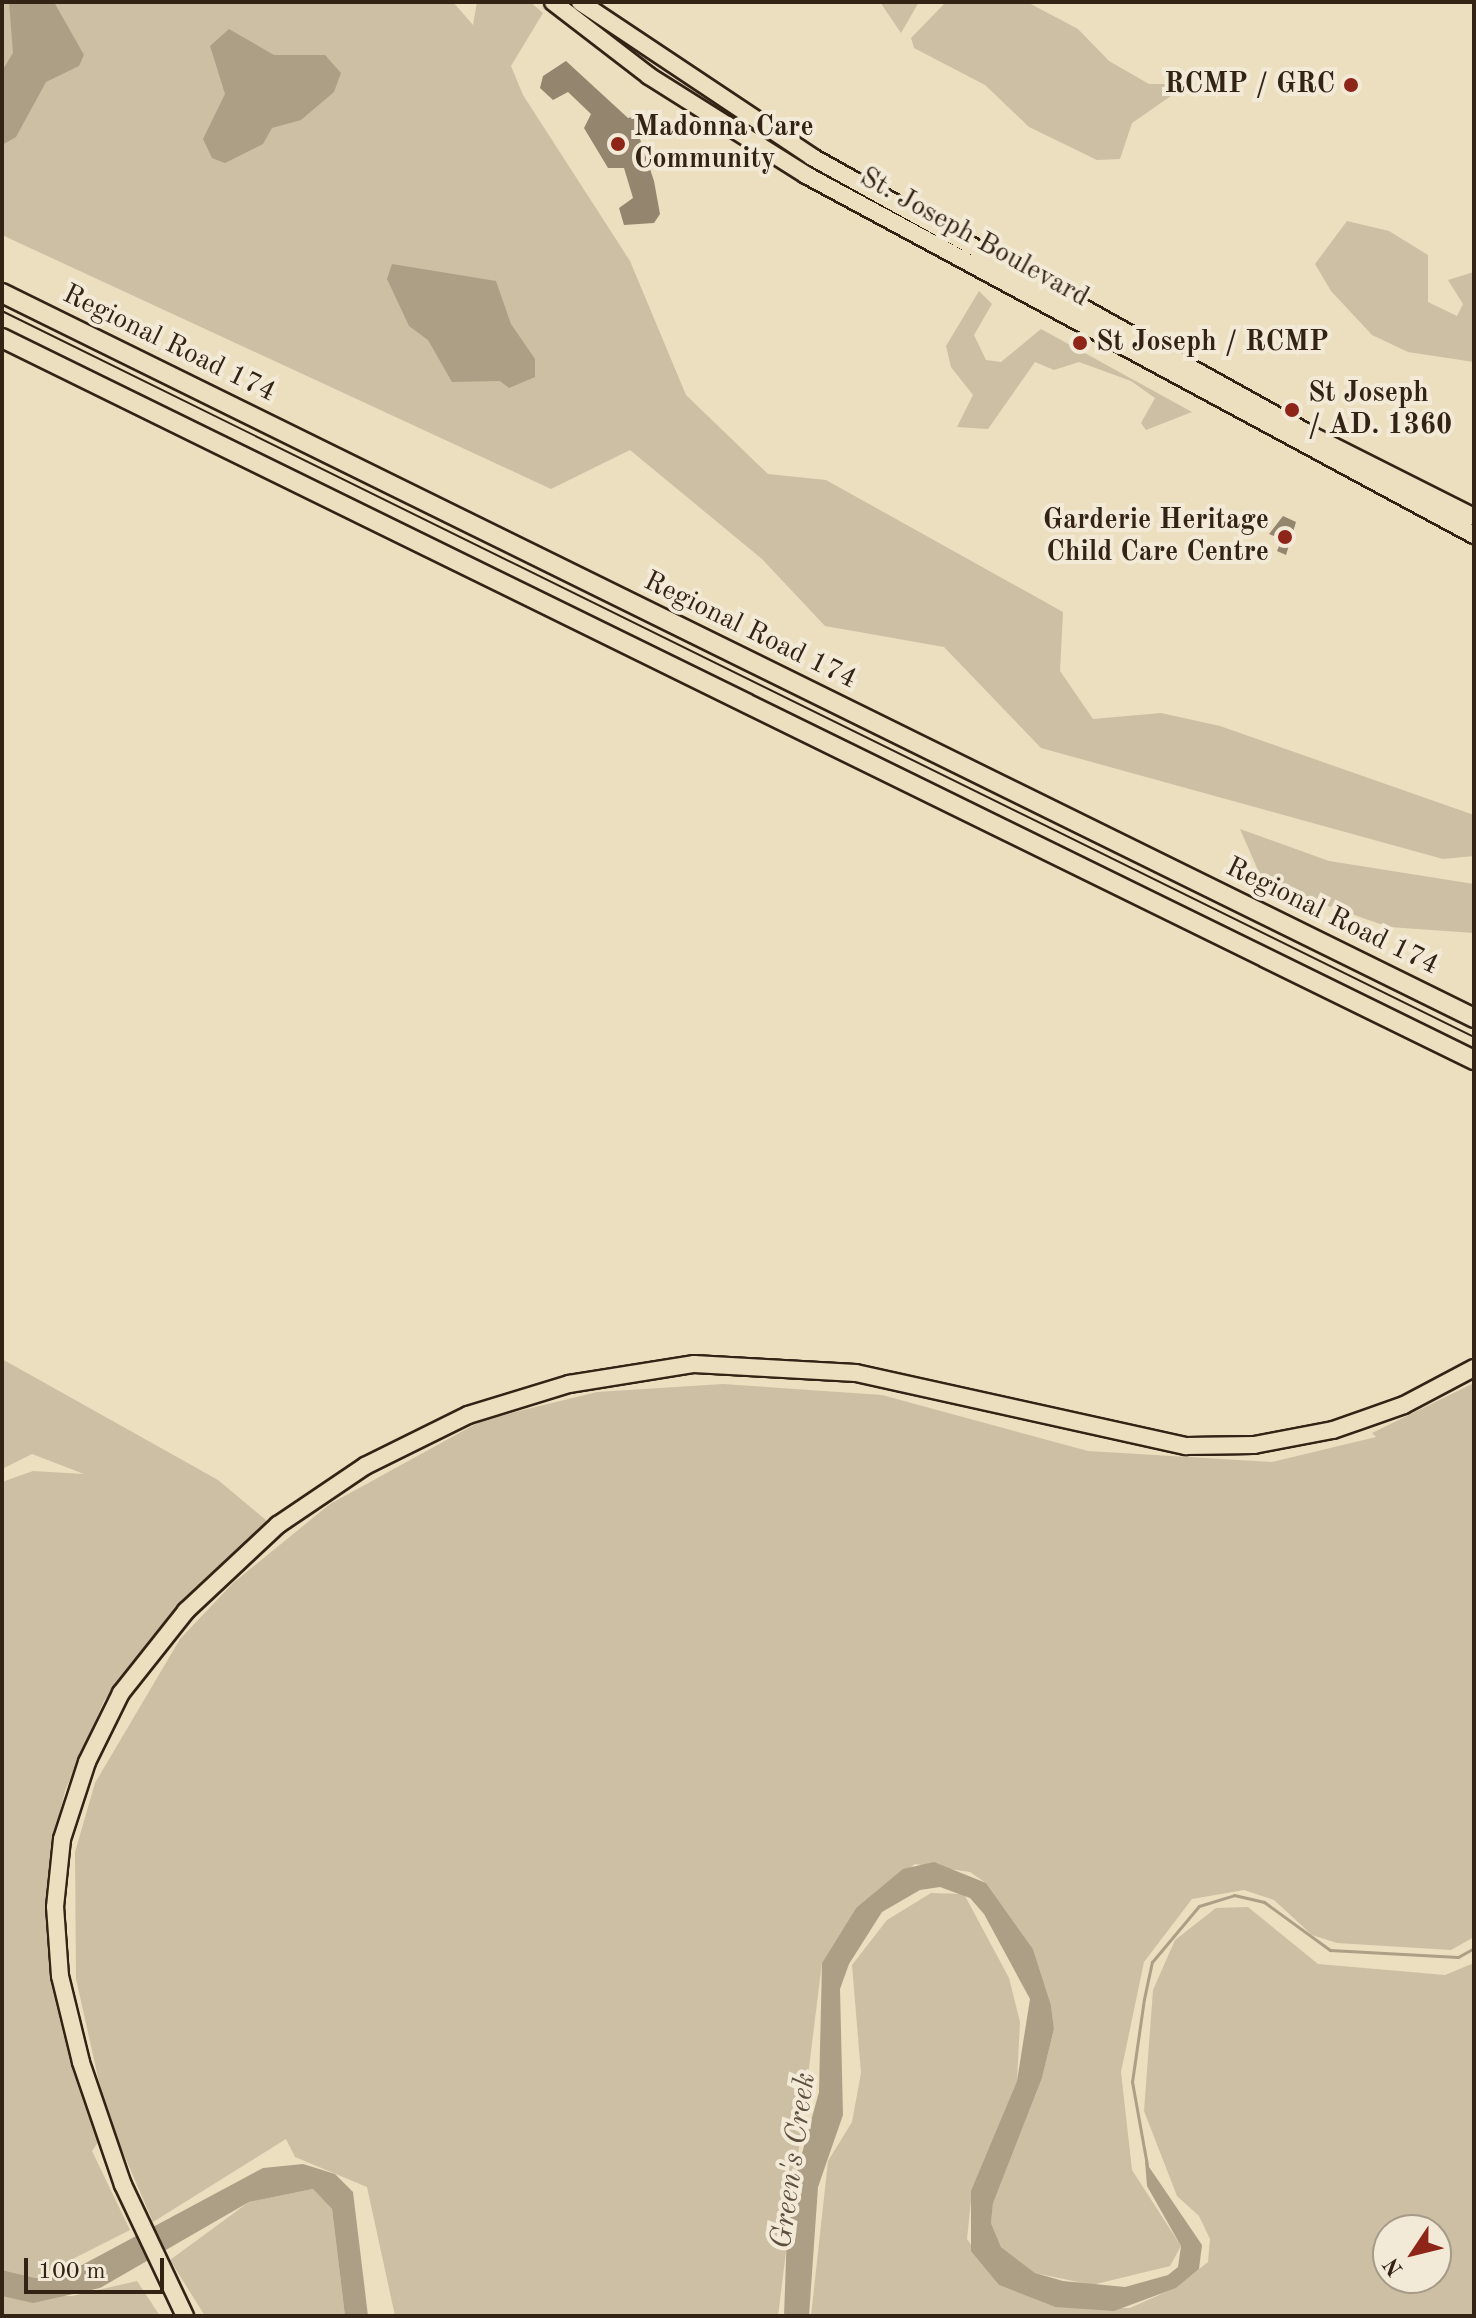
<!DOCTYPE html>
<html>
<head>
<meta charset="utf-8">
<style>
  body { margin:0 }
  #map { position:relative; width:1476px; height:2318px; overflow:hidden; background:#ebdfc0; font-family:"Old Standard TT",serif }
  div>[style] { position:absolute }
  .green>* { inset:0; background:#ccbfa3 }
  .water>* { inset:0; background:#ac9f86 }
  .stream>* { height:3px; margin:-1.5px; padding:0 1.5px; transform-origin:1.5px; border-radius:1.5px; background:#ac9f86 }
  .building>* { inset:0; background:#93856e }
  .roads { filter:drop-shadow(2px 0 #332315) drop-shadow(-2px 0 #332315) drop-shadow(0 2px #332315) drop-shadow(0 -2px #332315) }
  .primary>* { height:16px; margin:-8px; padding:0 8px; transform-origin:8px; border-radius:8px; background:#ebdfc0 }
  .highway>* { height:18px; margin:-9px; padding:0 9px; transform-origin:9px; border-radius:9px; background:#ebdfc0 }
  .tram>* { height:2px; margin:-1px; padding:0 1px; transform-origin:1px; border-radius:1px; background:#332315 }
  .dots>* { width:22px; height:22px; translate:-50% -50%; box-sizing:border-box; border:4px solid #f2ead6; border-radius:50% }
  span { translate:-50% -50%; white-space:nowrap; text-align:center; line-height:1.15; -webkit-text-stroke:8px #f2ead6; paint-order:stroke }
  .poi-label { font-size:28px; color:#332315; font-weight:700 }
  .right { translate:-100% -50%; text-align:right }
  .left { translate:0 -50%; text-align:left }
  .street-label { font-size:28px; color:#332315 }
  .water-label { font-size:30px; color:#5d4e3d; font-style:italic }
  .frame { position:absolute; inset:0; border:4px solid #332315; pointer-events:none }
  .north { position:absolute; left:1372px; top:2214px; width:80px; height:80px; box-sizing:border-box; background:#f2ead6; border:2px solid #a69a89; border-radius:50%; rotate:235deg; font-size:22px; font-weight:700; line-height:32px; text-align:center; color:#332315 }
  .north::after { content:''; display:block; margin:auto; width:28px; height:36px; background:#8f2418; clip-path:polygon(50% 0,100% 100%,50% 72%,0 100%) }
  .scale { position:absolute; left:24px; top:2258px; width:140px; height:36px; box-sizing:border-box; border:4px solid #332315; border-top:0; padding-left:10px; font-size:24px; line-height:28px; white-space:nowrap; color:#332315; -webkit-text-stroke:6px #f2ead6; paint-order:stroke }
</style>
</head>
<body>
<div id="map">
  <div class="green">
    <i style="clip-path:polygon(2px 2px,453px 2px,473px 25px,477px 2px,530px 2px,543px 13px,511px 66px,523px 95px,630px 261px,686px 395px,768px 474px,826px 480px,1063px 612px,1060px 671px,1093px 719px,1161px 713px,1220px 726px,1474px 815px,1474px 856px,1443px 859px,1041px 748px,944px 647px,825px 626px,762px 559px,630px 450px,551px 489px,2px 235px)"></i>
    <i style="clip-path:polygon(880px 2px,919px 2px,901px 33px)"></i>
    <i style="clip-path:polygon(946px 2px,1027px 2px,1078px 29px,1109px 61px,1149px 84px,1173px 84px,1171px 96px,1132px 123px,1120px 159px,1097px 160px,1029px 127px,985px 85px,914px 48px,911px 38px)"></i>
    <i style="clip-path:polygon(1347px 221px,1389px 231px,1428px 255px,1428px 302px,1457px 316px,1463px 304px,1448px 280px,1474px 272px,1474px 362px,1408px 352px,1372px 335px,1331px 291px,1315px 264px)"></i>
    <i style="clip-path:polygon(979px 291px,992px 304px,974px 335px,986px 360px,1001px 362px,1041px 329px,1192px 412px,1146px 430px,1141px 423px,1155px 398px,1131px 381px,1079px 362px,1054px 370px,1035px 362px,988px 429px,957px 427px,973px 395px,951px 367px,946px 346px)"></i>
    <i style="clip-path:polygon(1240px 829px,1329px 861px,1474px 884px,1474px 933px,1389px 927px,1264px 884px)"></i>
    <i style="clip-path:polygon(2px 1359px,218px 1480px,267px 1521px,138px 1656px,104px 1701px,65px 1791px,52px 1845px,47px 1937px,57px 2004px,99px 2141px,92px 2151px,130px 2230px,35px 2278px,2px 2270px,2px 1482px,33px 1471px,84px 1474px,32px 1454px,2px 1469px)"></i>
    <i style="clip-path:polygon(1474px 1383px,1474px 1937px,1451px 1950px,1337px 1943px,1312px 1935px,1274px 1900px,1244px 1890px,1192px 1899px,1144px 1962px,1121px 2072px,1132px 2170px,1181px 2246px,1170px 2266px,1092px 2285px,1035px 2273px,1001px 2247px,991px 2223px,993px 2201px,1042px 2078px,1054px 2029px,1051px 2005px,1033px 1949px,986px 1883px,970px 1872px,915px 1864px,856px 1908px,822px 1963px,778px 2316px,395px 2316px,367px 2187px,295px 2157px,286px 2139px,153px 2222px,106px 2113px,76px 1979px,75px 1852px,95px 1783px,180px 1639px,233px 1583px,330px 1504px,483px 1420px,597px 1392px,723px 1384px,882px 1395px,1088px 1451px,1272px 1462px,1376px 1437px,1372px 1433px)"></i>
    <i style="clip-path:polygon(evenodd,931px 1893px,964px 1894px,1009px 1978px,1020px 2022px,1017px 2081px,972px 2191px,967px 2239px,999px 2285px,1055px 2307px,1130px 2308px,1177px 2287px,1208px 2262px,1210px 2239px,1199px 2216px,1177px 2196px,1144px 2111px,1153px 1990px,1175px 1940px,1216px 1908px,1248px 1907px,1318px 1964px,1445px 1975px,1474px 1963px,1474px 2316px,811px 2316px,828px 2161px,852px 2122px,861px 2073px,852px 1965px,887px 1920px,931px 1893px,1388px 2230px,1436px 2230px,1436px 2278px,1388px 2278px,1388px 2230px)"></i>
    <i style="clip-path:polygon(313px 2189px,332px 2209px,345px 2316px,205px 2316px,170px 2260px,249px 2202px)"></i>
    <i style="clip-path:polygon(137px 2281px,160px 2316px,2px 2316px,2px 2296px,72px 2296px)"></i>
  </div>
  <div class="water">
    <i style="clip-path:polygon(9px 2px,54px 2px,84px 55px,79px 66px,46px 82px,16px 137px,2px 145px,2px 71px,13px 53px)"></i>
    <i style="clip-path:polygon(229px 29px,274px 55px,325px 55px,341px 73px,334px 92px,301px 120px,272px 128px,263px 144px,225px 163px,212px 158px,203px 139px,225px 94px,210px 46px)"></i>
    <i style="clip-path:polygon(392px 264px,496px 281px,511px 324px,535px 359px,535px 377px,509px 388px,500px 381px,452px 382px,428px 340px,409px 326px,387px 279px)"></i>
    <i style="clip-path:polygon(934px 1862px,986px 1883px,1033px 1949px,1051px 2005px,1054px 2029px,1042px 2078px,993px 2203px,991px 2223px,1001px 2247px,1035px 2273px,1063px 2281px,1125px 2287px,1168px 2275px,1178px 2267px,1181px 2246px,1147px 2186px,1145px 2161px,1202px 2245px,1199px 2269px,1176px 2288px,1114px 2311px,1055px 2307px,999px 2285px,971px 2251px,971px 2191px,1017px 2081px,1030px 1999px,984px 1914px,970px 1898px,940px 1887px,920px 1890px,882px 1912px,849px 1964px,840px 1989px,843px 2115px,818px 2187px,809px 2316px,784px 2316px,788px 2204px,819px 2092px,822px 1963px,856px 1908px,903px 1869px)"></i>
    <i style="clip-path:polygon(303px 2164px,335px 2174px,353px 2192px,368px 2316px,345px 2316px,332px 2209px,313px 2189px,249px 2202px,100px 2288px,33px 2303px,2px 2296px,2px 2270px,35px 2278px,67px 2273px,263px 2168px)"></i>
  </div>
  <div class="stream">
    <i style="left:1147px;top:2165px;width:84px;rotate:-100.2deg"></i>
    <i style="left:1132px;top:2082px;width:84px;rotate:-81.8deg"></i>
    <i style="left:1144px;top:1999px;width:38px;rotate:-78deg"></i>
    <i style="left:1152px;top:1962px;width:73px;rotate:-50deg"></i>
    <i style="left:1199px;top:1906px;width:37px;rotate:-17deg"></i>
    <i style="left:1234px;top:1895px;width:31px;rotate:13deg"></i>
    <i style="left:1264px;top:1902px;width:82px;rotate:36deg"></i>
    <i style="left:1330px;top:1950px;width:128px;rotate:3.1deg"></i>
    <i style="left:1458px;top:1957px;width:18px;rotate:-29deg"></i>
  </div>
  <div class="building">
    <i style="clip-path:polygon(566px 61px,628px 118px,642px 115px,647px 122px,638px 133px,654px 181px,660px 214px,654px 223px,624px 225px,619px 208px,633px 198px,624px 168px,608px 168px,584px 128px,591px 114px,568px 92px,553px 100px,540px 88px,543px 76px)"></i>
    <i style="clip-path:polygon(1283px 516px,1296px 522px,1286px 555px,1277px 551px,1282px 539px,1269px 534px)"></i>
  </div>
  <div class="roads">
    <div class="primary">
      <i style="left:553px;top:2px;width:121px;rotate:37.6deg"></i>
      <i style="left:649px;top:76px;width:186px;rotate:32.2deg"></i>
      <i style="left:806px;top:175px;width:759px;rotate:28.32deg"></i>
      <i style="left:580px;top:2px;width:279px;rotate:33.7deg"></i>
      <i style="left:812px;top:157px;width:573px;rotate:29.11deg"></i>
      <i style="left:1313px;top:436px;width:180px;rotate:26.7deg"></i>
      <i style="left:185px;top:2316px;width:145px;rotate:-115.3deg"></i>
      <i style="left:123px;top:2185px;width:130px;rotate:-108.9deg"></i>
      <i style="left:81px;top:2062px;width:89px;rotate:-103.7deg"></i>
      <i style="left:60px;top:1976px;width:69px;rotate:-94.1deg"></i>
      <i style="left:55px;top:1907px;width:68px;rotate:-84.1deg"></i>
      <i style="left:62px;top:1839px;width:81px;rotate:-72deg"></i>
      <i style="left:87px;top:1762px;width:77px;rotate:-63.8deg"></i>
      <i style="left:121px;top:1693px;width:105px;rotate:-51.6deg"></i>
      <i style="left:186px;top:1611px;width:126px;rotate:-43.1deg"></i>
      <i style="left:278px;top:1525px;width:105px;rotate:-34.1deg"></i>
      <i style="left:365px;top:1466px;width:115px;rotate:-26.3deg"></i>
      <i style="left:468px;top:1415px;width:106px;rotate:-17.1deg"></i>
      <i style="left:569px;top:1384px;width:127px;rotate:-9.1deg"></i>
      <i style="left:694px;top:1364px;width:162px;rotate:3.2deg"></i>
      <i style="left:856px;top:1373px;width:338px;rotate:12.5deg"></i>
      <i style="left:1186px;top:1446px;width:68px;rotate:-0.8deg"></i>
      <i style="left:1254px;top:1445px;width:80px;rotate:-10.8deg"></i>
      <i style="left:1333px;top:1430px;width:75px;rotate:-19.4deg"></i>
      <i style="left:1404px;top:1405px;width:79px;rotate:-27.9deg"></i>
    </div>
    <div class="highway">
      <i style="left:2px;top:293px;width:1641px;rotate:26.22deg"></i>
      <i style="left:2px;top:338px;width:1640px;rotate:26.13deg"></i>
    </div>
  </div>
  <div class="tram">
    <i style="left:2px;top:311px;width:1641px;rotate:26.25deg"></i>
  </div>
  <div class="dots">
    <i style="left:1351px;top:85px;background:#8f2418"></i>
    <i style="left:618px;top:144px;background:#8f2418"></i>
    <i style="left:1080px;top:343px;background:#8f2418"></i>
    <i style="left:1292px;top:410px;background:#8f2418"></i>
    <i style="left:1285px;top:537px;background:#8f2418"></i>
  </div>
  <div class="poi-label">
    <span class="right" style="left:1335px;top:85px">RCMP / GRC</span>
    <span class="left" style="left:634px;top:144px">Madonna Care<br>Community</span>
    <span class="left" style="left:1096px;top:343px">St Joseph / RCMP</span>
    <span class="left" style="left:1308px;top:410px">St Joseph<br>/ AD. 1360</span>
    <span class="right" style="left:1269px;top:537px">Garderie Heritage<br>Child Care Centre</span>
  </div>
  <div class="street-label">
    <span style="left:974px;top:238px;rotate:29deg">St. Joseph Boulevard</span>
    <span style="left:169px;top:344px;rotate:26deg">Regional Road 174</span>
    <span style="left:750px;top:631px;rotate:26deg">Regional Road 174</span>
    <span style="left:1332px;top:917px;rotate:26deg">Regional Road 174</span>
  </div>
  <div class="water-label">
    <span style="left:794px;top:2161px;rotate:-82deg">Green's Creek</span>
  </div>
  <div class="frame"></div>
  <div class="north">N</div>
  <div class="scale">100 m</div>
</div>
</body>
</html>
